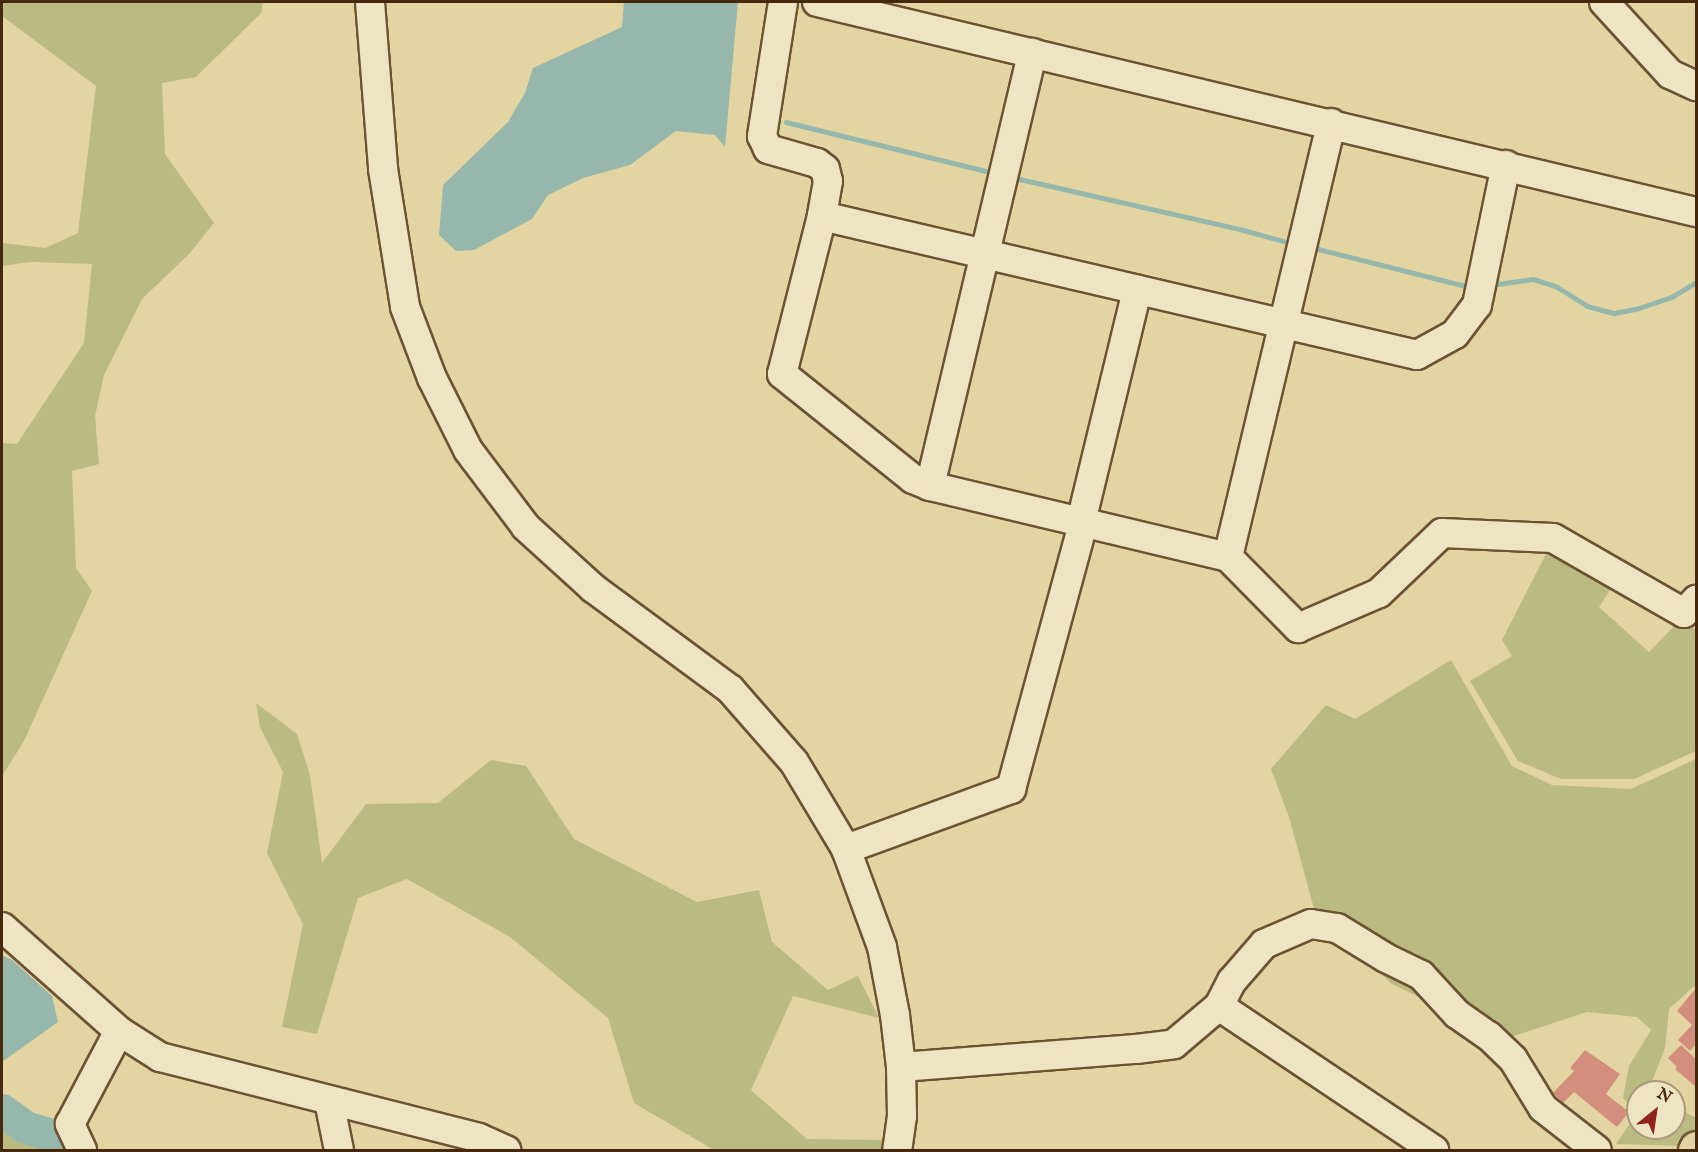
<!DOCTYPE html>
<html>
<head>
<meta charset="utf-8">
<style>
  body { margin:0 }
  #map { position:relative; width:1698px; height:1152px; overflow:hidden; background:#e3d5a2; font-family:"IM FELL English",serif }
  div>[style] { position:absolute }
  .green>* { inset:0; background:#babb80 }
  .water>* { inset:0; background:#97b7ad }
  .stream>* { height:5px; margin:-2.5px; padding:0 2.5px; transform-origin:2.5px; border-radius:2.5px; background:#97b7ad }
  .river>* { height:33px; margin:-16.5px; padding:0 16.5px; transform-origin:16.5px; border-radius:16.5px; background:#97b7ad }
  .building>* { inset:0; background:#d48e7d }
  .roads { filter:drop-shadow(2px 0 #6c5432) drop-shadow(-2px 0 #6c5432) drop-shadow(0 2px #6c5432) drop-shadow(0 -2px #6c5432) }
  .minor>* { height:28px; margin:-14px; padding:0 14px; transform-origin:14px; border-radius:14px; background:#ede4c3 }
  .major>* { height:33px; margin:-16.5px; padding:0 16.5px; transform-origin:16.5px; border-radius:16.5px; background:#e3d5a2 }
  span { translate:-50% -50%; white-space:nowrap; text-align:center; line-height:1.15; -webkit-text-stroke:4.5px #ede4c3; paint-order:stroke }
  .frame { position:absolute; inset:0; border:3px solid #45290c; pointer-events:none }
  .north { position:absolute; left:1626px; top:1080px; width:60px; height:60px; box-sizing:border-box; background:#ede4c3; border:2px solid #aa997a; border-radius:50%; rotate:30deg; font-size:16px; font-weight:700; line-height:24px; text-align:center; color:#45290c }
  .north::after { content:''; display:block; margin:auto; width:21px; height:27px; background:#8f2418; clip-path:polygon(50% 0,100% 100%,50% 72%,0 100%) }
</style>
</head>
<body>
<div id="map">
  <div class="green">
    <i style="clip-path:polygon(2px 2px,263px 2px,261px 13px,196px 77px,162px 83px,165px 154px,214px 223px,189px 254px,142px 299px,104px 375px,95px 416px,99px 464px,72px 471px,76px 568px,92px 591px,24px 741px,2px 776px,2px 443px,17px 444px,84px 343px,92px 264px,30px 262px,2px 266px,2px 243px,45px 248px,78px 233px,96px 86px,2px 16px)"></i>
    <i style="clip-path:polygon(1548px 550px,1615px 583px,1599px 607px,1649px 652px,1680px 620px,1696px 630px,1696px 751px,1634px 779px,1561px 779px,1518px 761px,1470px 681px,1512px 656px,1502px 640px)"></i>
    <i style="clip-path:polygon(1451px 660px,1512px 766px,1552px 785px,1631px 789px,1696px 759px,1696px 988px,1693px 987px,1669px 1009px,1665px 1048px,1648px 1092px,1638px 1092px,1638px 1128px,1674px 1128px,1674px 1106px,1696px 1118px,1696px 1136px,1687px 1146px,1616px 1144px,1637px 1113px,1623px 1098px,1629px 1066px,1651px 1030px,1637px 1017px,1587px 1012px,1505px 1039px,1392px 984px,1315px 912px,1289px 817px,1271px 769px,1326px 705px,1355px 719px)"></i>
    <i style="clip-path:polygon(256px 703px,297px 734px,310px 775px,322px 863px,366px 804px,438px 803px,491px 760px,526px 766px,574px 839px,697px 902px,759px 890px,772px 942px,828px 990px,858px 976px,879px 1018px,793px 996px,751px 1090px,807px 1139px,884px 1140px,882px 1150px,714px 1150px,634px 1103px,608px 1018px,510px 937px,407px 879px,358px 898px,317px 1034px,282px 1027px,303px 924px,267px 853px,283px 772px,260px 727px)"></i>
    <i style="clip-path:polygon(2px 1119px,46px 1144px,61px 1139px,67px 1150px,2px 1150px)"></i>
  </div>
  <div class="water">
    <i style="clip-path:polygon(624px 2px,738px 2px,725px 147px,715px 135px,676px 131px,630px 165px,583px 178px,548px 195px,532px 219px,474px 250px,456px 251px,439px 235px,443px 185px,508px 122px,525px 93px,533px 68px,622px 27px)"></i>
    <i style="clip-path:polygon(2px 955px,12px 960px,52px 996px,58px 1022px,2px 1062px)"></i>
  </div>
  <div class="stream">
    <i style="left:786px;top:122px;width:214px;rotate:13.8deg"></i>
    <i style="left:1015px;top:178px;width:234px;rotate:12.8deg"></i>
    <i style="left:1243px;top:230px;width:46px;rotate:15.3deg"></i>
    <i style="left:1318px;top:249px;width:152px;rotate:14.1deg"></i>
    <i style="left:1465px;top:286px;width:9px;rotate:-6deg"></i>
    <i style="left:1491px;top:285px;width:42px;rotate:-8.1deg"></i>
    <i style="left:1533px;top:279px;width:25px;rotate:18deg"></i>
    <i style="left:1557px;top:287px;width:36px;rotate:32deg"></i>
    <i style="left:1587px;top:306px;width:28px;rotate:15deg"></i>
    <i style="left:1614px;top:313px;width:25px;rotate:-11deg"></i>
    <i style="left:1639px;top:308px;width:36px;rotate:-19deg"></i>
    <i style="left:1673px;top:296px;width:27px;rotate:-31deg"></i>
  </div>
  <div class="river">
    <i style="left:2px;top:1110px;width:29px;rotate:36deg"></i>
    <i style="left:25px;top:1127px;width:27px;rotate:17deg"></i>
  </div>
  <div class="building">
    <i style="clip-path:polygon(1696px 988px,1696px 1044px,1690px 1051px,1678px 1040px,1692px 1025px,1677px 1011px)"></i>
    <i style="clip-path:polygon(1681px 1045px,1696px 1059px,1696px 1087px,1675px 1069px,1677px 1067px,1668px 1058px)"></i>
    <i style="clip-path:polygon(1585px 1050px,1620px 1074px,1606px 1094px,1629px 1112px,1617px 1127px,1574px 1092px,1563px 1103px,1553px 1093px,1574px 1071px,1570px 1068px)"></i>
  </div>
  <div class="roads">
    <div class="minor">
      <i style="left:370px;top:2px;width:168px;rotate:85.5deg"></i>
      <i style="left:383px;top:169px;width:140px;rotate:80.9deg"></i>
      <i style="left:405px;top:307px;width:76px;rotate:69.2deg"></i>
      <i style="left:432px;top:378px;width:80px;rotate:63.4deg"></i>
      <i style="left:468px;top:450px;width:96px;rotate:53deg"></i>
      <i style="left:526px;top:527px;width:91px;rotate:42.3deg"></i>
      <i style="left:593px;top:588px;width:170px;rotate:36.4deg"></i>
      <i style="left:730px;top:689px;width:97px;rotate:48.8deg"></i>
      <i style="left:794px;top:762px;width:101px;rotate:59.1deg"></i>
      <i style="left:846px;top:849px;width:104px;rotate:69.8deg"></i>
      <i style="left:882px;top:947px;width:69px;rotate:79.2deg"></i>
      <i style="left:895px;top:1015px;width:52px;rotate:83.4deg"></i>
      <i style="left:901px;top:1067px;width:49px;rotate:88.8deg"></i>
      <i style="left:902px;top:1116px;width:34px;rotate:98deg"></i>
      <i style="left:783px;top:2px;width:136px;rotate:98.9deg"></i>
      <i style="left:762px;top:136px;width:14px;rotate:65deg"></i>
      <i style="left:768px;top:149px;width:51px;rotate:15.9deg"></i>
      <i style="left:817px;top:163px;width:10px;rotate:37deg"></i>
      <i style="left:825px;top:169px;width:12px;rotate:76deg"></i>
      <i style="left:828px;top:181px;width:36px;rotate:100deg"></i>
      <i style="left:822px;top:216px;width:163px;rotate:104.2deg"></i>
      <i style="left:782px;top:374px;width:168px;rotate:38.7deg"></i>
      <i style="left:913px;top:479px;width:18px;rotate:22deg"></i>
      <i style="left:930px;top:486px;width:306px;rotate:13.4deg"></i>
      <i style="left:1228px;top:557px;width:100px;rotate:45.4deg"></i>
      <i style="left:1298px;top:628px;width:88px;rotate:-23.4deg"></i>
      <i style="left:1379px;top:593px;width:87px;rotate:-43.6deg"></i>
      <i style="left:1442px;top:533px;width:111px;rotate:2.6deg"></i>
      <i style="left:1553px;top:538px;width:151px;rotate:29.8deg"></i>
      <i style="left:1684px;top:613px;width:18px;rotate:-47deg"></i>
      <i style="left:817px;top:2px;width:904px;rotate:13.44deg"></i>
      <i style="left:1604px;top:2px;width:98px;rotate:47.5deg"></i>
      <i style="left:1670px;top:74px;width:29px;rotate:25deg"></i>
      <i style="left:822px;top:216px;width:611px;rotate:13.15deg"></i>
      <i style="left:1417px;top:355px;width:43px;rotate:-28.9deg"></i>
      <i style="left:1455px;top:334px;width:36px;rotate:-53deg"></i>
      <i style="left:1477px;top:305px;width:143px;rotate:-78.3deg"></i>
      <i style="left:930px;top:486px;width:445px;rotate:-76.7deg"></i>
      <i style="left:1228px;top:557px;width:446px;rotate:-76.6deg"></i>
      <i style="left:846px;top:849px;width:176px;rotate:-20deg"></i>
      <i style="left:1011px;top:789px;width:267px;rotate:-74.8deg"></i>
      <i style="left:1081px;top:531px;width:9px;rotate:-90deg"></i>
      <i style="left:1081px;top:522px;width:239px;rotate:-76.4deg"></i>
      <i style="left:2px;top:927px;width:157px;rotate:41.6deg"></i>
      <i style="left:119px;top:1031px;width:49px;rotate:32.4deg"></i>
      <i style="left:160px;top:1057px;width:329px;rotate:14.2deg"></i>
      <i style="left:479px;top:1138px;width:30px;rotate:24deg"></i>
      <i style="left:1219px;top:1006px;width:28px;rotate:-63deg"></i>
      <i style="left:1232px;top:981px;width:49px;rotate:-49.1deg"></i>
      <i style="left:1264px;top:944px;width:51px;rotate:-23.1deg"></i>
      <i style="left:1311px;top:924px;width:26px;rotate:9deg"></i>
      <i style="left:1337px;top:928px;width:57px;rotate:31.5deg"></i>
      <i style="left:1386px;top:958px;width:39px;rotate:26deg"></i>
      <i style="left:1421px;top:975px;width:53px;rotate:47.3deg"></i>
      <i style="left:1457px;top:1014px;width:39px;rotate:35deg"></i>
      <i style="left:1489px;top:1036px;width:33px;rotate:44deg"></i>
      <i style="left:1513px;top:1059px;width:57px;rotate:58.5deg"></i>
      <i style="left:1543px;top:1108px;width:68px;rotate:37.9deg"></i>
      <i style="left:901px;top:1067px;width:236px;rotate:-4.4deg"></i>
      <i style="left:1136px;top:1049px;width:38px;rotate:-7deg"></i>
      <i style="left:1174px;top:1044px;width:59px;rotate:-40.2deg"></i>
      <i style="left:1219px;top:1006px;width:259px;rotate:33.8deg"></i>
      <i style="left:329px;top:1101px;width:50px;rotate:78.5deg"></i>
      <i style="left:82px;top:1150px;width:29px;rotate:-115deg"></i>
      <i style="left:70px;top:1124px;width:105px;rotate:-62.2deg"></i>
    </div>
    <div class="major">
      <i style="left:1695px;top:1150px;width:2px;rotate:-63deg"></i>
    </div>
  </div>
  <div class="frame"></div>
  <div class="north">N</div>
</div>
</body>
</html>
